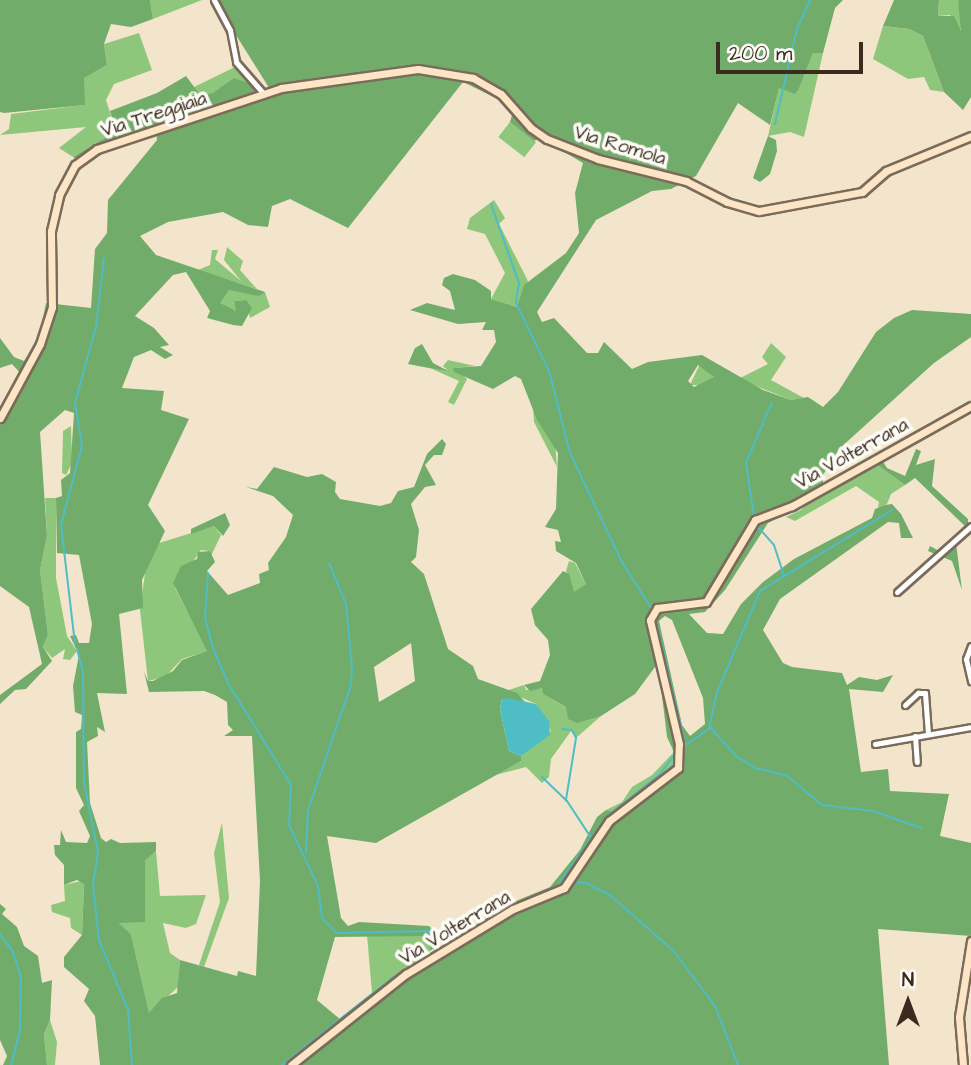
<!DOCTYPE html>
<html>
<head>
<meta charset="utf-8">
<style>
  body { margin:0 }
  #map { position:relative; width:971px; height:1065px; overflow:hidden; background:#f3e5cb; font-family:"Architects Daughter",sans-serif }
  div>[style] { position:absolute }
  .green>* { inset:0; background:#8ec77b; transform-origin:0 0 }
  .forest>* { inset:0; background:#72ac6b }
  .water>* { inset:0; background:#4ebdc4 }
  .stream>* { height:2px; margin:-1px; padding:0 1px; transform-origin:1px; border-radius:1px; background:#4ebdc4 }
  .roads { filter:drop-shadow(2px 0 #7b6b5b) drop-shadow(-2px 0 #7b6b5b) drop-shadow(0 2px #7b6b5b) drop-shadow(0 -2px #7b6b5b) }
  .street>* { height:5px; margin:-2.5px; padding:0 2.5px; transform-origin:2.5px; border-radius:2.5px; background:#fff }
  .secondary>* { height:7px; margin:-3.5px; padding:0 3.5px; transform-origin:3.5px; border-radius:3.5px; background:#fde5c5 }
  span { translate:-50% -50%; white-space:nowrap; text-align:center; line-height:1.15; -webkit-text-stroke:7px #fdfcf7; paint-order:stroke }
  .street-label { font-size:19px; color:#3b2a1e }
  .north { position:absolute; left:873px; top:967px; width:70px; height:70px; -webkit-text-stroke:5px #fdfcf7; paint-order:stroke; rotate:0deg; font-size:19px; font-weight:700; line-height:28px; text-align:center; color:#3b2a1e }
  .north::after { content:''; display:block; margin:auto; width:24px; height:32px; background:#3b2a1e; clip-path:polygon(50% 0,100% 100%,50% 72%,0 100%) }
  .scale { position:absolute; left:716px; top:42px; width:147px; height:32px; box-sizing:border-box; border:4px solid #3b2a1e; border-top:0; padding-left:9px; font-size:21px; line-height:24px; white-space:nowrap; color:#3b2a1e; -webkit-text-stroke:5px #fdfcf7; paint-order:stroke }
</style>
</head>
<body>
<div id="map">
  <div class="green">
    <i style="clip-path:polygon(150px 0,202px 0,153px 19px)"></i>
    <i style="clip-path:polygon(939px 0,958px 0,964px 31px,956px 27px,950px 15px,938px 16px)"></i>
    <i style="clip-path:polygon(883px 26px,909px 29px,923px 36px,944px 92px,930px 90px,924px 77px,908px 79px,873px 59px)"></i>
    <i style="clip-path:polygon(139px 33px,152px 70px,114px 84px,106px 100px,116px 131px,73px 157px,59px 148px,86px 127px,0 135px,9px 129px,11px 114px,84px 105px,83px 78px,107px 65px,104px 44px)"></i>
    <i style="clip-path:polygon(813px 53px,823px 53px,804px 137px,790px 132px,768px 136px,779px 87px,799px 89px)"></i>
    <i style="clip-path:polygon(237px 66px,256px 88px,234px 79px,213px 94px,200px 96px,194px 87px)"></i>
    <i style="left:510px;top:122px;width:33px;height:19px;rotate:38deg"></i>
    <i style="clip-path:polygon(494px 200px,505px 218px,499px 224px,528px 281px,517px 307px,491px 299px,505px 273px,485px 234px,467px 229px,470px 218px)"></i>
    <i style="clip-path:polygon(227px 247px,243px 261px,240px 270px,257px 289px,198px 270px,210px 265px,212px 250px,218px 250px,215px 259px,241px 281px,224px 260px)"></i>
    <i style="clip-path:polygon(229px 290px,265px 292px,270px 307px,250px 318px,246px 300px,234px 301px,237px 311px,228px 309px,219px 303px)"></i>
    <i style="clip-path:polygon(771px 343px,786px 357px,771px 380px,804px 398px,791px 400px,738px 379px,768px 364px,762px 357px)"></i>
    <i style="clip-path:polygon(448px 360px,475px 366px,455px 368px,467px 379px,454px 405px,448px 402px,459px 381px,430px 368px,449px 372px,443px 366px)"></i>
    <i style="clip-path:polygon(700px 364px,714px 377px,702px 385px,690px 385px)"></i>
    <i style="clip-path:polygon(533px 409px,555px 442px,557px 467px,534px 422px)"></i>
    <i style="clip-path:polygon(71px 426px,72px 463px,66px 475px,62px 473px,63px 431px)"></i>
    <i style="clip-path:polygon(869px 459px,905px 485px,891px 494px,887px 504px,878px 508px,879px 502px,856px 486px,795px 521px,786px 517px,801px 510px,823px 486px)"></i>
    <i style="clip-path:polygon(45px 498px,56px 498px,56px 578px,67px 636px,77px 651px,70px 660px,63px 659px,65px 649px,52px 658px,43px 647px,48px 635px,40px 570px,47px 536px)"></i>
    <i style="clip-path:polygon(214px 526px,221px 535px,211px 556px,209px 551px,201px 550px,175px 588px,208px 651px,182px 659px,165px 677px,148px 681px,140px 610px,145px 573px,159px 543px)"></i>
    <i style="clip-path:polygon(569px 561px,575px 563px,586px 584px,574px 593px,566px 571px)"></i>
    <i style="clip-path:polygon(524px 685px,526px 690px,543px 688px,543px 694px,585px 718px,601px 716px,576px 738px,571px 731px,551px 759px,549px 777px,542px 783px,526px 767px,495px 775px,521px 761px,521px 756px,551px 731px,536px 704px,506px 691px)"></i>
    <i style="clip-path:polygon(674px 752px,680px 752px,678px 768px,620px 813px,606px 810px,622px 802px,632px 787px,652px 775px)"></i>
    <i style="clip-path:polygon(222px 823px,229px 898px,204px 967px,199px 965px,220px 902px,214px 853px)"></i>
    <i style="clip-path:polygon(156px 851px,160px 896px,206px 895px,196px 924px,186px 928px,163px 923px,170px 953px,180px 960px,178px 987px,149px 1014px,131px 934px,119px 923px,145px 861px)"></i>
    <i style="clip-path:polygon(81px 881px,84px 884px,82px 935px,71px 928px,70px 918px,52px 912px,51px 905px,65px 901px,64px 885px)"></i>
    <i style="clip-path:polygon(367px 935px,427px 936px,430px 951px,372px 993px)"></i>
    <i style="clip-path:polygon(50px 1020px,57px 1042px,55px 1065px,47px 1065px,44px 1034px)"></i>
  </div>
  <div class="forest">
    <i style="clip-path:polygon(0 0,150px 0,153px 19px,131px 27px,111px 24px,104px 44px,107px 65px,84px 78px,85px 105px,4px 113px,0 112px)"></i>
    <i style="clip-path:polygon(evenodd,214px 0,843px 0,835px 8px,823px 53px,813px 53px,799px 89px,795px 94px,779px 88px,770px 125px,738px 103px,696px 176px,671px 189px,652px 191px,596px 220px,537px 312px,542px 322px,554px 318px,587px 353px,598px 353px,604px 342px,632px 369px,648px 362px,702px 355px,763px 390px,791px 400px,808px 397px,823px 407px,838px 392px,876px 332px,894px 318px,912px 310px,971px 314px,971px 337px,934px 363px,839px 449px,823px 475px,823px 495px,768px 523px,725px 590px,705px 612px,689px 614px,707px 633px,723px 634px,741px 604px,763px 582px,794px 559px,872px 518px,875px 509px,885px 505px,892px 504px,901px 514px,913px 538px,901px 538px,899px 523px,888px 522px,780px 599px,763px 630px,783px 663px,792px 667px,842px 673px,847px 685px,859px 677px,877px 680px,893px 675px,883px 692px,849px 689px,861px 772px,888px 769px,890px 791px,949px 794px,940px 836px,971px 843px,971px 936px,878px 929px,889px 1065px,100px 1065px,95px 1016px,84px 1001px,89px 989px,64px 967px,64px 957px,82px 935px,84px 884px,77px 880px,64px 885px,64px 865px,55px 855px,54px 845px,60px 845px,61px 830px,66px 842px,87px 843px,90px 836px,79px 811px,84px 805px,76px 788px,76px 732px,81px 729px,82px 715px,75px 712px,73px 686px,79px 655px,70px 636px,76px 635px,79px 643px,89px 643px,92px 624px,79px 555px,57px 553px,56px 498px,62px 496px,61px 480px,70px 473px,74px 413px,65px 410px,40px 432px,47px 536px,40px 570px,48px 635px,43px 647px,52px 661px,26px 689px,15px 690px,0 704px,0 695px,42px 664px,29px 607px,0 586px,0 418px,22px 375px,12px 364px,0 368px,0 338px,14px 357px,24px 361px,39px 338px,46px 303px,91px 308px,95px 249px,107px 233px,108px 200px,157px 140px,156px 130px,80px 161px,73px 157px,116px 131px,110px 111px,157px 93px,186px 76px,201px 96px,213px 93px,234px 78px,271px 91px,214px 0,463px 82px,498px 99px,512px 115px,510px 122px,534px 141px,540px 138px,583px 163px,575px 193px,579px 233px,566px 253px,524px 285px,517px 307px,491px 299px,491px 291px,475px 280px,453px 274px,444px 278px,442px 285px,450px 291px,455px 310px,427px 303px,410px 310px,458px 324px,486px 322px,482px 330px,494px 330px,496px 342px,481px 366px,453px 368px,454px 372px,493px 389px,515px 376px,521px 379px,537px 420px,558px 453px,556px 509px,545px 527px,558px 530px,561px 542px,555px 541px,556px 551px,576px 563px,586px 584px,574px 592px,569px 574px,563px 571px,531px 609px,535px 625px,548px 640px,550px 655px,540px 681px,524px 685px,530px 691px,542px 688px,543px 694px,566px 707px,568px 719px,577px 723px,601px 716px,635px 694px,658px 663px,667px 737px,674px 752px,680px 753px,678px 768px,620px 813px,606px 810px,597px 817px,580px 850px,550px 887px,506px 905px,341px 1020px,317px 1000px,335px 937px,427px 936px,430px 951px,444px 940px,440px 936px,448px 933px,445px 930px,437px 934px,429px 926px,359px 922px,348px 926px,341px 918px,327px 836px,376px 843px,521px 761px,521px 756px,509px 751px,500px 709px,502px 699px,525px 702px,517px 693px,478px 679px,473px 666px,448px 649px,424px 574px,411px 562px,416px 557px,419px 530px,411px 504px,425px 487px,436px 485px,425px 465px,434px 455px,442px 455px,446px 444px,442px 439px,427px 454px,414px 487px,398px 491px,391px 503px,380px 506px,340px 499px,335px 492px,336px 482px,322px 474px,307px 477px,274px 467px,257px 489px,246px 487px,273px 496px,293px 515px,286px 537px,268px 563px,269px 570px,259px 574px,260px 583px,228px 595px,207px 571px,215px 562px,210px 551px,198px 552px,197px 559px,181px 566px,173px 583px,207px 651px,182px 660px,173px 671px,153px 681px,148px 681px,144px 672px,149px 692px,204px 691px,215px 695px,227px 702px,228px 725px,233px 730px,224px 736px,252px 736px,260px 881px,256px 976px,238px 971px,237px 976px,180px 960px,177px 993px,162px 998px,149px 1013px,131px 934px,119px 923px,145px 922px,145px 861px,156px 851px,156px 842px,120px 843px,111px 839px,106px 842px,101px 838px,90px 803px,87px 742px,98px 736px,97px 727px,105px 732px,97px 693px,127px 694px,119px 614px,143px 608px,142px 580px,165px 531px,148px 505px,189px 419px,161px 410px,164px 391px,122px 388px,134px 357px,151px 350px,165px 359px,173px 355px,160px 347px,169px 345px,154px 328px,135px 316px,173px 275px,186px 272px,210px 311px,207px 318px,233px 325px,242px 326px,252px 308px,246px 300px,234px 301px,236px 311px,220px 303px,229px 290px,259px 296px,265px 292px,156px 255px,140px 236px,168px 222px,223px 212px,248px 225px,268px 227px,272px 206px,290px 199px,348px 228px,463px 82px,214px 0,698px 365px,714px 377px,694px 387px,688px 381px,698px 365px,214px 0,665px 616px,672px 620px,703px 698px,705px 724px,690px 736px,682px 725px,659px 621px,665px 616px,214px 0,411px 643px,415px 681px,379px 702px,374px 667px,411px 643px)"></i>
    <i style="clip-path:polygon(894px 0,939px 0,938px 16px,954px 16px,961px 31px,958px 0,971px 0,971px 97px,963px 110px,944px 92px,923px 36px,909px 29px,883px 26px)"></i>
    <i style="clip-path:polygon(768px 136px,776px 140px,777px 151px,770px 174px,760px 182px,753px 178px)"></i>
    <i style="clip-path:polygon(422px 344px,433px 363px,450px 372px,408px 364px,415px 348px)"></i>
    <i style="clip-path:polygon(916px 449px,921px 451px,916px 465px,935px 459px,932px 486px,968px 519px,968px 529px,915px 478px,905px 485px,869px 459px,878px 454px,887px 468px,905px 476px)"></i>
    <i style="clip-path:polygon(225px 513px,230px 525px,223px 536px,214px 526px,191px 534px,191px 529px)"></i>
    <i style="clip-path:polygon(958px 538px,956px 543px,962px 590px,952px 561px,928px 551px,930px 546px,941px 552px)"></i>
    <i style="clip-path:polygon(0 904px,6px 909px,2px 914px,17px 927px,24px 946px,38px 956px,42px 983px,52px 980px,50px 1020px,44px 1034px,47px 1065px,3px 1065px,7px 1056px,0 1040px)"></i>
  </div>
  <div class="water">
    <i style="clip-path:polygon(509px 698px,536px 704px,549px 721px,550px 735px,521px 756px,509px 751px,500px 709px,502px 699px)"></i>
  </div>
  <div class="stream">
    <i style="left:775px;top:124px;width:98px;rotate:-77deg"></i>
    <i style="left:797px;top:29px;width:32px;rotate:-66deg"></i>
    <i style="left:491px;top:204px;width:84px;rotate:70.5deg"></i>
    <i style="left:519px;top:283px;width:20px;rotate:99deg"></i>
    <i style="left:516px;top:303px;width:76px;rotate:64.1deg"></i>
    <i style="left:549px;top:371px;width:85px;rotate:75.6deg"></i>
    <i style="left:570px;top:453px;width:121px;rotate:64.5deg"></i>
    <i style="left:622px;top:562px;width:58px;rotate:57.7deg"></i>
    <i style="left:76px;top:399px;width:75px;rotate:-74.5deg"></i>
    <i style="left:96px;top:327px;width:69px;rotate:-83.4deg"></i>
    <i style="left:754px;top:517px;width:55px;rotate:-98.4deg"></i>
    <i style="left:746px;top:463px;width:66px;rotate:-66.9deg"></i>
    <i style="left:757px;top:526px;width:25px;rotate:48deg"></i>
    <i style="left:774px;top:545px;width:32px;rotate:72deg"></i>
    <i style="left:208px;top:573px;width:44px;rotate:93.9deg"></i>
    <i style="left:205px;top:617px;width:30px;rotate:76deg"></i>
    <i style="left:212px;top:646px;width:40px;rotate:66.6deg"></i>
    <i style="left:228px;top:683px;width:120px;rotate:58.3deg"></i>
    <i style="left:291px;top:785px;width:40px;rotate:92.9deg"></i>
    <i style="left:289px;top:825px;width:68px;rotate:64.6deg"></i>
    <i style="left:318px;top:886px;width:32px;rotate:83deg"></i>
    <i style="left:322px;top:918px;width:21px;rotate:45deg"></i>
    <i style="left:337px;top:933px;width:92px;rotate:-1.2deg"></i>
    <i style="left:429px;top:931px;width:18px;rotate:77deg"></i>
    <i style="left:655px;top:616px;width:130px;rotate:76.7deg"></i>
    <i style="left:75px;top:644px;width:120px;rotate:-96.7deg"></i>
    <i style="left:61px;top:525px;width:82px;rotate:-75.1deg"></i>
    <i style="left:82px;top:446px;width:45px;rotate:-99deg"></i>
    <i style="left:77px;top:649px;width:24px;rotate:75deg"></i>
    <i style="left:83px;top:672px;width:110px;rotate:89.5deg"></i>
    <i style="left:84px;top:782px;width:72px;rotate:78.8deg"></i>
    <i style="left:98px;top:853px;width:32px;rotate:99deg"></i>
    <i style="left:93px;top:885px;width:55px;rotate:83.8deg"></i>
    <i style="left:99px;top:940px;width:76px;rotate:67.5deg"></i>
    <i style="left:128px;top:1010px;width:55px;rotate:85.8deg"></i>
    <i style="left:710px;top:727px;width:39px;rotate:48deg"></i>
    <i style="left:736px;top:756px;width:22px;rotate:32deg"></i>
    <i style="left:755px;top:768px;width:32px;rotate:13deg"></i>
    <i style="left:786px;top:775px;width:47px;rotate:39.8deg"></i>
    <i style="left:822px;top:805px;width:51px;rotate:6.7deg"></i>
    <i style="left:873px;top:811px;width:51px;rotate:19.5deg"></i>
    <i style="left:562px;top:729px;width:10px;rotate:6deg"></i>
    <i style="left:572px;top:730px;width:9px;rotate:63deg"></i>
    <i style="left:576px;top:738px;width:63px;rotate:99.2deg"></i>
    <i style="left:683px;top:747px;width:32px;rotate:-35deg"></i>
    <i style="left:709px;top:729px;width:38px;rotate:-78deg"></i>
    <i style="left:717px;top:692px;width:110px;rotate:-66.9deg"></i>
    <i style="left:760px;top:591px;width:155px;rotate:-31.5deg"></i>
    <i style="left:542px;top:777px;width:35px;rotate:44deg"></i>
    <i style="left:567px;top:801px;width:42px;rotate:56.7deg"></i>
    <i style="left:306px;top:852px;width:42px;rotate:-87.3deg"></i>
    <i style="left:308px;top:810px;width:132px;rotate:-71deg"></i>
    <i style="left:351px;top:685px;width:18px;rotate:-87deg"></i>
    <i style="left:352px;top:667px;width:63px;rotate:-95.4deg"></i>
    <i style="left:346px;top:604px;width:44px;rotate:-112.5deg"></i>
    <i style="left:573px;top:882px;width:13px;rotate:4deg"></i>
    <i style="left:586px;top:883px;width:28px;rotate:27deg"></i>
    <i style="left:611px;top:896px;width:82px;rotate:41.1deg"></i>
    <i style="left:673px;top:950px;width:70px;rotate:53.1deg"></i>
    <i style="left:715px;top:1006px;width:63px;rotate:68.7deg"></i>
    <i style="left:557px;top:887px;width:84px;rotate:-55.2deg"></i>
    <i style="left:605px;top:818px;width:69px;rotate:-38.5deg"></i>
    <i style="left:659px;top:775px;width:28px;rotate:-52deg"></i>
    <i style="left:497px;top:915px;width:39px;rotate:-27deg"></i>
    <i style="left:0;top:934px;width:22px;rotate:54deg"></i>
    <i style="left:13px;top:952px;width:25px;rotate:72deg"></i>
    <i style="left:21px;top:976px;width:54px;rotate:91.1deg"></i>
    <i style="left:20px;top:1030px;width:36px;rotate:104deg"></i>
    <i style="left:282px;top:1065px;width:140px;rotate:-38.3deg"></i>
    <i style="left:392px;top:978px;width:61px;rotate:-30.8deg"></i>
  </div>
  <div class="roads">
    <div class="street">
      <i style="left:214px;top:0;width:34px;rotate:62deg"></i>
      <i style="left:230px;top:30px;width:33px;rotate:79deg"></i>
      <i style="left:236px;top:62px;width:43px;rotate:48.8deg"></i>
      <i style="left:897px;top:592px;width:99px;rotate:-41.7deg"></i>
      <i style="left:971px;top:646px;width:14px;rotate:111deg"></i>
      <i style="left:966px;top:659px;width:23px;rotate:77deg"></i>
      <i style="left:905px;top:705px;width:18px;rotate:-43deg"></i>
      <i style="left:918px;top:693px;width:7px"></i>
      <i style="left:925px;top:693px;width:41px;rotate:85.8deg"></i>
      <i style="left:915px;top:736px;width:26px;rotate:86deg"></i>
      <i style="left:875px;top:744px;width:97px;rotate:-10deg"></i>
    </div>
    <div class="secondary">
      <i style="left:0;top:418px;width:84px;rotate:-61.6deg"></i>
      <i style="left:40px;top:344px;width:39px;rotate:-72deg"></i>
      <i style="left:52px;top:307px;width:76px;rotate:-90.8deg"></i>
      <i style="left:51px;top:231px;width:37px;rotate:-77deg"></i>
      <i style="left:59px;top:195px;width:34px;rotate:-62deg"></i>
      <i style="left:75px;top:165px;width:27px;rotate:-36deg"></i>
      <i style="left:97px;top:149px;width:194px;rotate:-18.3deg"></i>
      <i style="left:281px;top:88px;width:138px;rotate:-7.9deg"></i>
      <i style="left:418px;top:69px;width:56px;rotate:9.3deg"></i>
      <i style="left:473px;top:78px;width:32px;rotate:30deg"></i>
      <i style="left:501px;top:94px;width:45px;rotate:48.6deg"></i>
      <i style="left:531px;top:128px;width:19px;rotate:35deg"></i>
      <i style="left:547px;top:139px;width:55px;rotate:21.4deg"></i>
      <i style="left:598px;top:159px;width:91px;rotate:14deg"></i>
      <i style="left:686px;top:181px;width:46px;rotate:27.1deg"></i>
      <i style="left:727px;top:202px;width:33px;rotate:16deg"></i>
      <i style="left:759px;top:211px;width:105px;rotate:-10.5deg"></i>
      <i style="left:862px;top:192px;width:32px;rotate:-41deg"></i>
      <i style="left:886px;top:171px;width:92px;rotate:-22.4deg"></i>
      <i style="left:291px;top:1065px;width:147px;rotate:-38.4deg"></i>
      <i style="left:406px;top:974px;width:125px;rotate:-31.3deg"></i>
      <i style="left:513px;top:909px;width:55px;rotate:-22.4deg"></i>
      <i style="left:564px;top:888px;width:81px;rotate:-56.1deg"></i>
      <i style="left:609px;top:821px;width:87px;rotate:-37.5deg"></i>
      <i style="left:678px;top:768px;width:24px;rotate:-88deg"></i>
      <i style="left:679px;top:744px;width:127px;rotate:-103.2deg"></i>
      <i style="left:650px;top:620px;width:14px;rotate:-60deg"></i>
      <i style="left:657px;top:608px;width:49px;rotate:-7deg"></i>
      <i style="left:706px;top:602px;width:96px;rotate:-59.1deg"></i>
      <i style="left:755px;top:520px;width:40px;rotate:-21deg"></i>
      <i style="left:792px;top:506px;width:205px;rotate:-29.2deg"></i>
      <i style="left:963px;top:1065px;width:48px;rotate:-94.8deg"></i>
      <i style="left:959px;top:1017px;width:77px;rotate:-81deg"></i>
    </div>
  </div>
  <div class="street-label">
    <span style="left:154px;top:115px;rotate:-18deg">Via Treggiaia</span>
    <span style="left:620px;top:146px;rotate:17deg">Via Romola</span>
    <span style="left:852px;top:454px;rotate:-29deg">Via Volterrana</span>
    <span style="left:455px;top:928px;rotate:-31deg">Via Volterrana</span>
  </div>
  <div class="north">N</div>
  <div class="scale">200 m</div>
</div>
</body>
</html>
